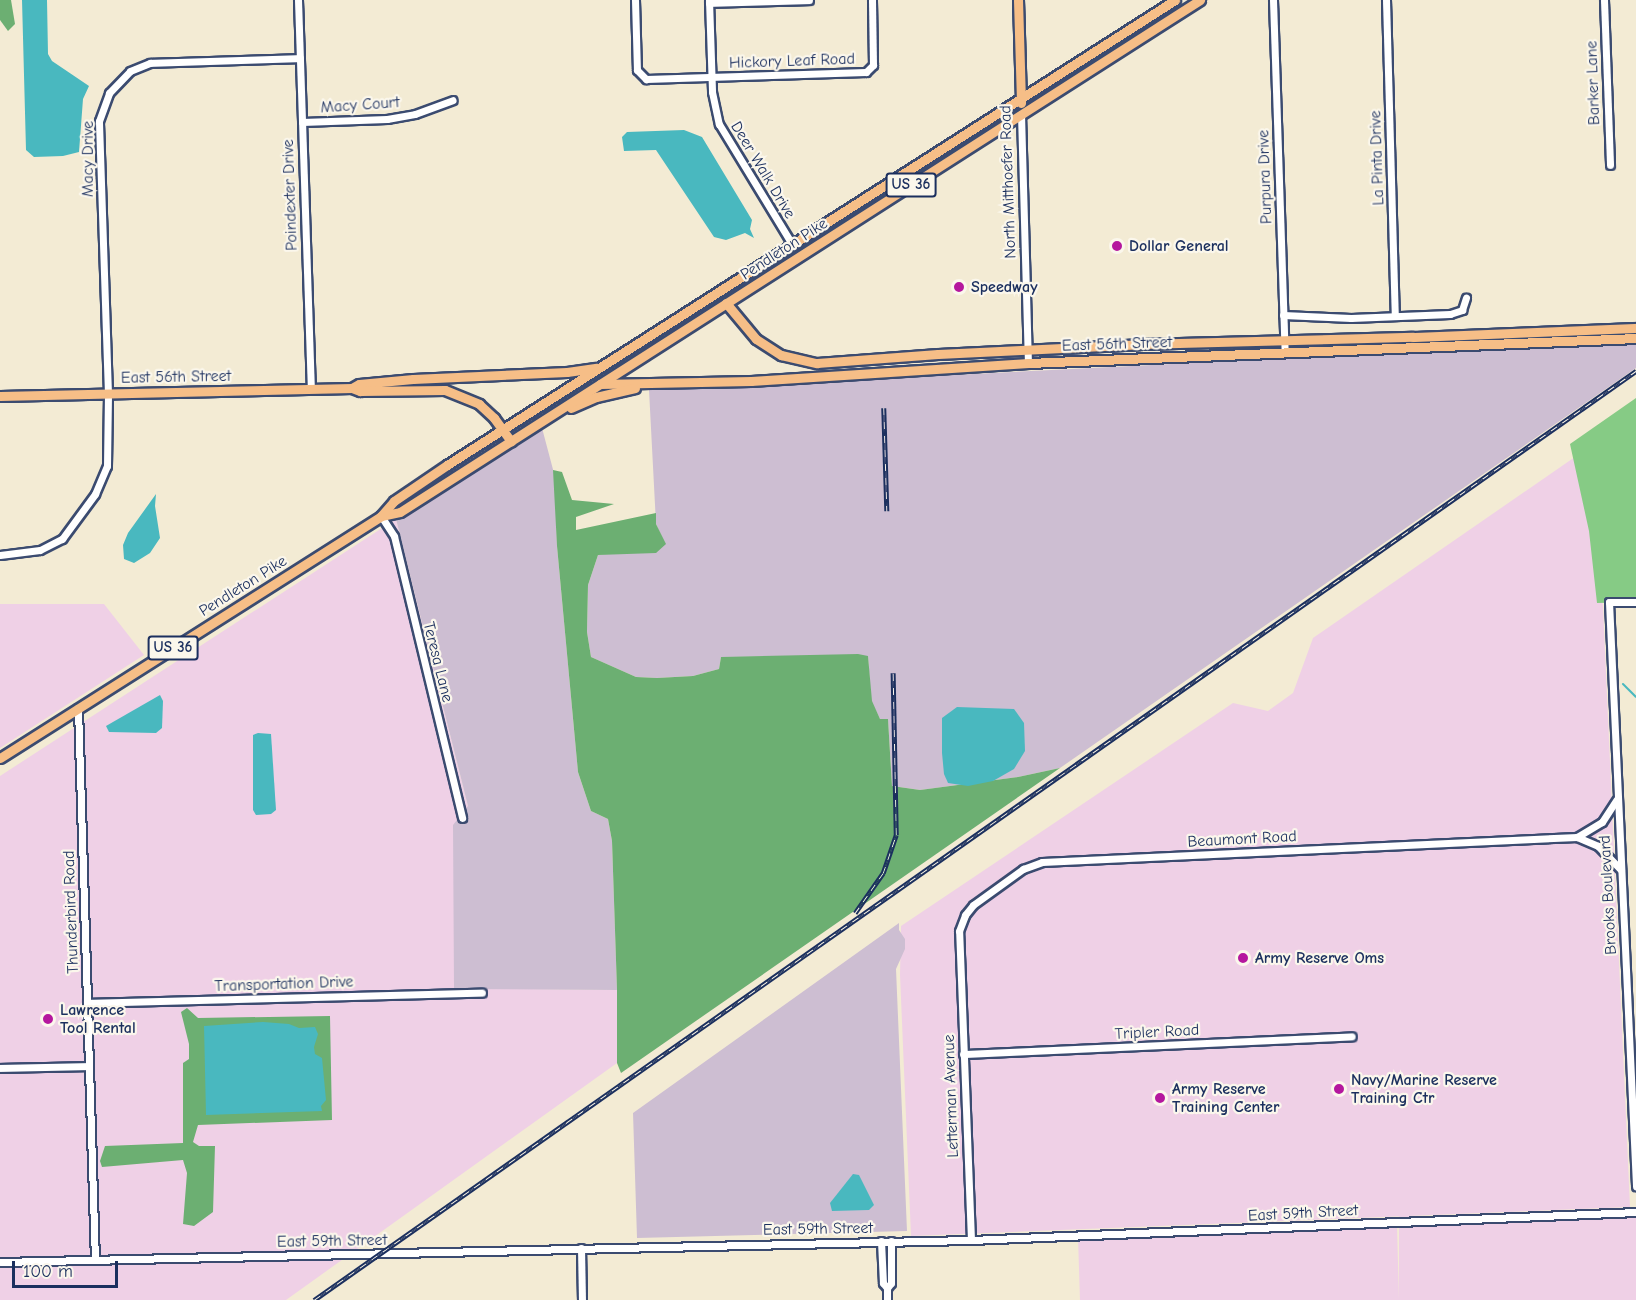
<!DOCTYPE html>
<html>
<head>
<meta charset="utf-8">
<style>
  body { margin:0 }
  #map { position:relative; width:1636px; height:1300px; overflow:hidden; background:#f3ebd4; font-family:"Comic Neue",sans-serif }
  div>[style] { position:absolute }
  .built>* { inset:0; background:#efd0e6; transform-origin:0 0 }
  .industrial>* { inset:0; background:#cdbed2 }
  .green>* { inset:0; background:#86cb85 }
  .forest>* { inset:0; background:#6caf72 }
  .water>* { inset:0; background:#49b8bf }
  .stream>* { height:2px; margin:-1px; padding:0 1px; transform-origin:1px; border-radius:1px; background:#49b8bf }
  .roads { filter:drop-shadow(2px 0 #3b4b70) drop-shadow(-2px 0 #3b4b70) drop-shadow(0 2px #3b4b70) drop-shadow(0 -2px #3b4b70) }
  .minor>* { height:7px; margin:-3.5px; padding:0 3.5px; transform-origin:3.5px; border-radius:3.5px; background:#fff }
  .major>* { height:9px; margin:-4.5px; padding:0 4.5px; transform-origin:4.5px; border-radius:4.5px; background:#f6be87 }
  .rail>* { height:4.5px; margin-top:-2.25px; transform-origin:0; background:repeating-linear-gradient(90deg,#fbf7ec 0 7px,#1b2f5e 0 14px); box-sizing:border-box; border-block:2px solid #1b2f5e }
  .dots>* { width:16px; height:16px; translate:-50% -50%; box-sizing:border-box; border:3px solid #fbf7ec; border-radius:50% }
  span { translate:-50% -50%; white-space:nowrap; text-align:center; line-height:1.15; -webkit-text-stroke:4.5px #fbf7ec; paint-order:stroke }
  .shield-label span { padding:2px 4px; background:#fbf7ec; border:2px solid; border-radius:4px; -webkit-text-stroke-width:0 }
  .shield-label { font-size:15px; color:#1b2f5e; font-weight:700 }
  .street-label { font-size:16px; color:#1b2f5e }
  .poi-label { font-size:16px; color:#1b2f5e; font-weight:700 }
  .left { translate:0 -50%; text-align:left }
  .scale { position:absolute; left:12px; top:1261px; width:106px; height:27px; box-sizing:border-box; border:3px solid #1b2f5e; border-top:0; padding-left:8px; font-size:18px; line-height:21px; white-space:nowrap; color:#1b2f5e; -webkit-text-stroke:4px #fbf7ec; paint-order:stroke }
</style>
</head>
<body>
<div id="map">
  <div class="built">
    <i style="clip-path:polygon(1585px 450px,1603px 607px,1630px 1207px,911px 1236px,900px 975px,901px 926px,1233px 703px,1268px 711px,1293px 693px,1313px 638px)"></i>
    <i style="clip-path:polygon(396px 519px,468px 806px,454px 988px,617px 990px,617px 1063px,286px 1300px,0 1300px,0 776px)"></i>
    <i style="clip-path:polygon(0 604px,104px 604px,144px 655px,0 748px)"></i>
    <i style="left:1636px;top:1216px;width:84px;height:237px;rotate:90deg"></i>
    <i style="clip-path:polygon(1397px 1226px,1399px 1300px,1080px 1300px,1078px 1237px)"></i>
  </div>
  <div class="industrial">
    <i style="clip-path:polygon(1636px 341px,1636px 368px,1060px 768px,1018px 777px,920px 790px,892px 786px,888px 720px,880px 719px,871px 701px,868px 656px,721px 657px,719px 669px,693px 676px,657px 678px,636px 677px,591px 657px,587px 632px,588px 585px,598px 555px,665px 544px,656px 524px,649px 390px)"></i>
    <i style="clip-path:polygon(542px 428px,555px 477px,557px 546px,578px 772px,591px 811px,608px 819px,612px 841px,617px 990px,454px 989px,453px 825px,468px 806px,396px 519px)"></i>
    <i style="clip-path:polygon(899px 923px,899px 930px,905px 939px,905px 949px,896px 969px,907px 1231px,637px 1238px,633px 1113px)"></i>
  </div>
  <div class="green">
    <i style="clip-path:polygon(1636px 398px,1636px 602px,1597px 603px,1589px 531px,1570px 444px)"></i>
  </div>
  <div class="forest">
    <i style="clip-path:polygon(0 0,11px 0,15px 24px,8px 31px,0 20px)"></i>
    <i style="clip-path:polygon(553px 470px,562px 472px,572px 500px,614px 504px,576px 517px,576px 530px,656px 513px,656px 524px,666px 544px,656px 553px,598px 555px,588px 585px,587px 632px,591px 657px,636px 677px,657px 678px,693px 676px,719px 669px,721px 657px,858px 654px,868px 656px,872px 701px,880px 719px,888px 719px,892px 786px,920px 790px,1018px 777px,1060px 768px,621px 1073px,617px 1063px,617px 990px,612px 841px,608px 819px,591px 811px,578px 772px,557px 546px)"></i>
    <i style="clip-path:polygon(187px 1008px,198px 1018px,330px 1016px,332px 1120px,198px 1125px,193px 1142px,199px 1146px,215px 1146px,213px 1212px,194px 1226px,183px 1224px,187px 1173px,183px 1160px,102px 1167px,100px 1161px,105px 1146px,183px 1143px,183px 1063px,189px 1059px,189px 1044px,181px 1012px)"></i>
  </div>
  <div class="water">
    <i style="clip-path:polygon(22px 0,47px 0,48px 54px,52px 61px,89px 86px,83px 99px,79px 152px,63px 156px,34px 157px,26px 150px)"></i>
    <i style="clip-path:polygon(684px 130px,702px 137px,752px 220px,750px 229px,754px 238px,745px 233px,726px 240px,714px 237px,656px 150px,624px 151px,622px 137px,627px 132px)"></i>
    <i style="clip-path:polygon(156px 494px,155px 506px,160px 538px,150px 553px,134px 563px,124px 559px,123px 545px,128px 533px)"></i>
    <i style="clip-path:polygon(160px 695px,163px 701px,162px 728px,156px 733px,109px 732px,106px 726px)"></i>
    <i style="clip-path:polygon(957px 707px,1014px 709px,1024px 723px,1025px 751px,1014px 769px,993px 781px,968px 786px,948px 783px,944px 774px,942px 753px,942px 718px)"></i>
    <i style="clip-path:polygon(258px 733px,271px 734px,276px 810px,271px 814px,256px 815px,253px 810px,253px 735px)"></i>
    <i style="clip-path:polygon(263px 1022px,289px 1024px,299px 1028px,315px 1027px,318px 1034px,314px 1047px,315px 1054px,322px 1058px,326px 1100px,321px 1106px,322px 1111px,206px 1115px,204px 1026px)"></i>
    <i style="clip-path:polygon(853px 1174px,859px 1175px,874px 1205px,869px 1210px,832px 1211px,830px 1203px)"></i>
  </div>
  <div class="stream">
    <i style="left:1623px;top:684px;width:18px;rotate:45deg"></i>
  </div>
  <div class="roads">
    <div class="minor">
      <i style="left:298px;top:0;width:389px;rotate:88.1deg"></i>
      <i style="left:635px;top:0;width:70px;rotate:88.4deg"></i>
      <i style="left:637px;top:70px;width:13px;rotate:45deg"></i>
      <i style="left:646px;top:79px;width:220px;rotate:-1.8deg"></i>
      <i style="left:866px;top:72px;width:10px;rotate:-45deg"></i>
      <i style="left:873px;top:65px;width:65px;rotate:-90.9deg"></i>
      <i style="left:709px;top:0;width:92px;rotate:88.1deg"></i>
      <i style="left:712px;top:92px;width:33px;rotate:78deg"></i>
      <i style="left:719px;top:124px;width:140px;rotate:58.7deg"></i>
      <i style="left:1273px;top:0;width:353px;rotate:88.1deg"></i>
      <i style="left:1386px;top:0;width:316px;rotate:88.4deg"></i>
      <i style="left:1604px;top:0;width:165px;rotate:87.9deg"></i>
      <i style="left:709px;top:3px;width:100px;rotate:-1.7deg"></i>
      <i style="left:1021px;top:114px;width:249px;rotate:88.4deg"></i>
      <i style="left:302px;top:122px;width:85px;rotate:-2deg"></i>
      <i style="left:387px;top:119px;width:28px;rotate:-10deg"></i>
      <i style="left:415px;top:114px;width:40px;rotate:-20.2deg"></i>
      <i style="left:1283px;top:315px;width:68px;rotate:2.5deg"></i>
      <i style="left:1351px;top:318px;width:99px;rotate:-2.3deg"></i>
      <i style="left:1450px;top:314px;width:13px;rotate:-18deg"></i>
      <i style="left:1462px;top:310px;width:13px;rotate:-72deg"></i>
      <i style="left:381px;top:516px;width:24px;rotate:57deg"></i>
      <i style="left:394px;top:536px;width:290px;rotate:76.4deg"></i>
      <i style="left:0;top:555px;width:40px;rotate:-7.1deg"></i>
      <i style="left:40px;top:550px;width:25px;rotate:-27deg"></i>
      <i style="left:62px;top:539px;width:56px;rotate:-53.7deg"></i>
      <i style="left:95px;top:494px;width:30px;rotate:-67deg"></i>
      <i style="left:107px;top:466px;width:72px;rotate:-89.2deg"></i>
      <i style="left:108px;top:394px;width:273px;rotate:-91.9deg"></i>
      <i style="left:99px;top:121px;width:30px;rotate:-70deg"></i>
      <i style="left:109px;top:93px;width:30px;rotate:-46deg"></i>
      <i style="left:130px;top:71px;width:22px;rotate:-22deg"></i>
      <i style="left:150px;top:63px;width:150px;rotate:-1.9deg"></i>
      <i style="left:1636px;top:602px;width:27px;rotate:180deg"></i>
      <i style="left:1609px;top:602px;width:585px;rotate:87.35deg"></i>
      <i style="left:78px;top:708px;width:552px;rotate:88.24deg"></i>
      <i style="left:1577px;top:837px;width:29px;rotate:-31deg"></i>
      <i style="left:1602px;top:822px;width:27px;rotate:-57deg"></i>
      <i style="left:87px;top:1003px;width:395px;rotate:-1.5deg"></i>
      <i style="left:963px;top:1054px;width:389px;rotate:-2.6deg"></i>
      <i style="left:0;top:1068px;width:89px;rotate:-1.3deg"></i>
      <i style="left:971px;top:1240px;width:309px;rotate:-92.2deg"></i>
      <i style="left:959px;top:931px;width:17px;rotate:-69deg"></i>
      <i style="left:965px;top:915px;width:13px;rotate:-51deg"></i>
      <i style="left:973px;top:905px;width:62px;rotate:-35.8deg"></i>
      <i style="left:1023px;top:869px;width:20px;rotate:-20deg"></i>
      <i style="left:1042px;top:862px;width:536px;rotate:-2.68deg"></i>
      <i style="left:1577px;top:837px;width:23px;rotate:23deg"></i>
      <i style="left:1598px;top:846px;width:33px;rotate:46deg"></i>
      <i style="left:881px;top:1241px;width:42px;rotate:87.3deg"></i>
      <i style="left:883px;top:1283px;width:6px;rotate:51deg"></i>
      <i style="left:581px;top:1248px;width:52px;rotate:88.9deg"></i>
      <i style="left:0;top:1262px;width:971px;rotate:-1.3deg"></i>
      <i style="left:971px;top:1240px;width:666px;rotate:-2.41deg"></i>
      <i style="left:887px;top:1300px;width:12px;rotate:-90deg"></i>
      <i style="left:887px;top:1288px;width:6px;rotate:-51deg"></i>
      <i style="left:891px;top:1283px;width:42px;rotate:-90deg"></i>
    </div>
    <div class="major">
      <i style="left:1018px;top:0;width:103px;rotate:88.3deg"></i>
      <i style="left:726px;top:303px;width:47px;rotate:50.2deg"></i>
      <i style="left:756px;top:339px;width:30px;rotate:33deg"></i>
      <i style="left:781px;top:355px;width:37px;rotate:13deg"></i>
      <i style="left:817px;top:363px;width:121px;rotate:-4.3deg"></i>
      <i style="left:938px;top:354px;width:202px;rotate:-2.8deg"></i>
      <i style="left:1140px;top:344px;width:273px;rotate:-1.5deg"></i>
      <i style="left:1413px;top:337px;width:223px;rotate:-2.3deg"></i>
      <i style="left:600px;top:384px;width:151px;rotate:-1.1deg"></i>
      <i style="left:751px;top:381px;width:278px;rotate:-3.7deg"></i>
      <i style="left:1028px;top:363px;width:609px;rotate:-2.35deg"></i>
      <i style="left:352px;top:388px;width:8px;rotate:-30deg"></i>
      <i style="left:359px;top:384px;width:54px;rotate:-5.3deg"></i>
      <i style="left:413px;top:379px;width:154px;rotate:-2.6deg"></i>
      <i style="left:567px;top:372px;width:30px;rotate:-8deg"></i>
      <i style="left:0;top:396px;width:352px;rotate:-1.3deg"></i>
      <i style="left:352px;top:388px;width:9px;rotate:21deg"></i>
      <i style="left:360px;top:391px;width:85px;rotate:-0.7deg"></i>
      <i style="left:445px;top:390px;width:37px;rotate:22deg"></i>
      <i style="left:479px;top:404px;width:21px;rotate:43deg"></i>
      <i style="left:494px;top:418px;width:29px;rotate:54deg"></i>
      <i style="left:571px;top:408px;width:27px;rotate:-24deg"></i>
      <i style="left:596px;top:397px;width:40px;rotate:-13deg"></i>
      <i style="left:381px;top:516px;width:19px;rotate:-12deg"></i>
      <i style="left:400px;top:512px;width:950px;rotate:-32.62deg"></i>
      <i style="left:0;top:758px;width:451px;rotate:-32.4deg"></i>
      <i style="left:381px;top:516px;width:20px;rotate:-49deg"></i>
      <i style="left:394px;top:501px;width:64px;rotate:-34.2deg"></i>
      <i style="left:447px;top:465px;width:864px;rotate:-32.57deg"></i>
    </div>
  </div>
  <div class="rail">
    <i style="left:884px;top:408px;width:103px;rotate:88.3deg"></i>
    <i style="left:855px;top:913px;width:49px;rotate:-55deg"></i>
    <i style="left:883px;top:873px;width:40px;rotate:-71.1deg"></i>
    <i style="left:896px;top:835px;width:162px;rotate:-91.1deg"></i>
    <i style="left:314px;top:1300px;width:1616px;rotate:-35.1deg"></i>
  </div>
  <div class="dots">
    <i style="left:1117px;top:246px;background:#b5179e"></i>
    <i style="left:959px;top:287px;background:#b5179e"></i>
    <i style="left:1243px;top:958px;background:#b5179e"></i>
    <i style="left:48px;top:1019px;background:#b5179e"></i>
    <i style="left:1339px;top:1089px;background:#b5179e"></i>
    <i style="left:1160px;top:1098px;background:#b5179e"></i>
  </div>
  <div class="shield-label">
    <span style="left:911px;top:185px">US 36</span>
    <span style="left:173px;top:648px">US 36</span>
  </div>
  <div class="street-label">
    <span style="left:792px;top:61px;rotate:-2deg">Hickory Leaf Road</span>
    <span style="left:1593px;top:83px;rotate:-92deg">Barker Lane</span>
    <span style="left:360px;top:105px;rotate:-4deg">Macy Court</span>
    <span style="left:1377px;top:158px;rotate:-92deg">La Pinta Drive</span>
    <span style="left:88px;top:159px;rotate:-90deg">Macy Drive</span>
    <span style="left:763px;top:170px;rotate:59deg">Deer Walk Drive</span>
    <span style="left:1265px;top:177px;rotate:-92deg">Purpura Drive</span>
    <span style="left:1008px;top:182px;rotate:-92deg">North Mitthoefer Road</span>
    <span style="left:290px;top:195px;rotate:-92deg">Poindexter Drive</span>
    <span style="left:784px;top:249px;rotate:-33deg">Pendleton Pike</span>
    <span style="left:1117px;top:344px;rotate:-2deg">East 56th Street</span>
    <span style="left:176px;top:377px;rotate:-1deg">East 56th Street</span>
    <span style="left:243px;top:586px;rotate:-32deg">Pendleton Pike</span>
    <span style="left:438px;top:662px;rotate:76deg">Teresa Lane</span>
    <span style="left:1242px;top:839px;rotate:-3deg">Beaumont Road</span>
    <span style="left:1608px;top:895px;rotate:-93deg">Brooks Boulevard</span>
    <span style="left:71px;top:912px;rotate:-92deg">Thunderbird Road</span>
    <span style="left:284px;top:984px;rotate:-2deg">Transportation Drive</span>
    <span style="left:1157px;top:1032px;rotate:-3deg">Tripler Road</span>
    <span style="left:951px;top:1096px;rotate:-92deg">Letterman Avenue</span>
    <span style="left:1303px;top:1213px;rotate:-3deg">East 59th Street</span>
    <span style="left:818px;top:1229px;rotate:-1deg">East 59th Street</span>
    <span style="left:332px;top:1241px;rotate:-1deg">East 59th Street</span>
  </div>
  <div class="poi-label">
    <span class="left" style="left:1129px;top:246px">Dollar General</span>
    <span class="left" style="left:971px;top:287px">Speedway</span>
    <span class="left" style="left:1255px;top:958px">Army Reserve Oms</span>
    <span class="left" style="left:60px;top:1019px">Lawrence<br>Tool Rental</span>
    <span class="left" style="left:1351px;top:1089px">Navy/Marine Reserve<br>Training Ctr</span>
    <span class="left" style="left:1172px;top:1098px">Army Reserve<br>Training Center</span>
  </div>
  <div class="scale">100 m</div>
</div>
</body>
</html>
